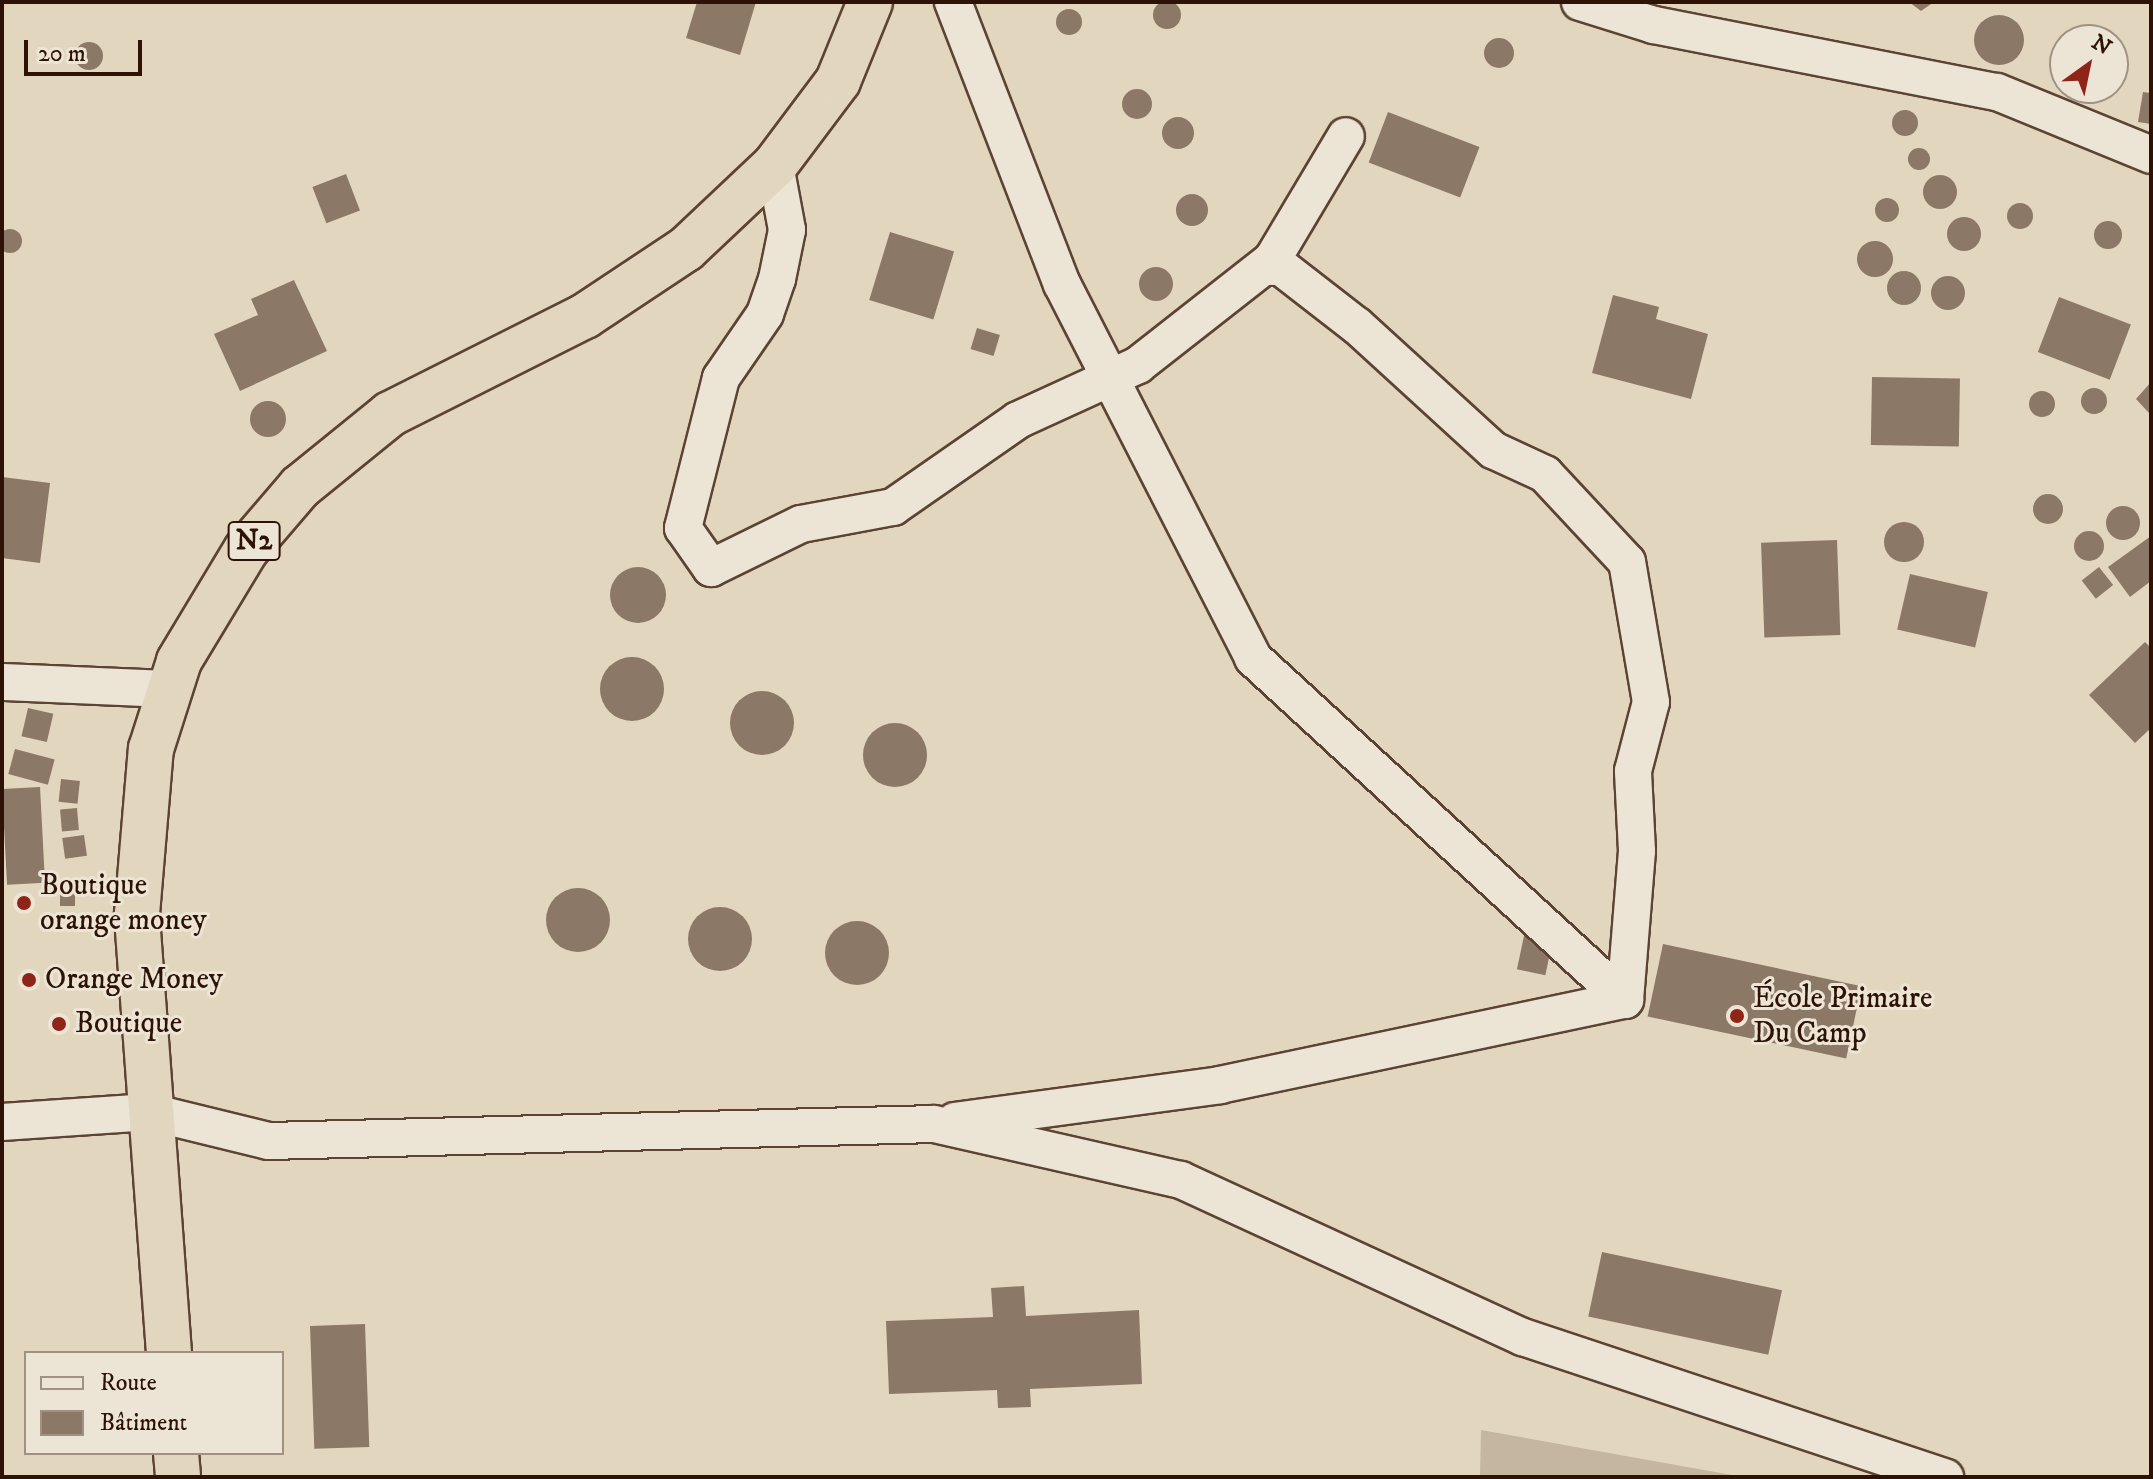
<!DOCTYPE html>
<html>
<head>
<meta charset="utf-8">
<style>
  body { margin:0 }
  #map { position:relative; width:2153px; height:1479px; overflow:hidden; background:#e2d7be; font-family:"IM FELL DW Pica",serif }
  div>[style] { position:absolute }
  .green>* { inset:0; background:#c4b69f }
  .building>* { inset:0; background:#8c7866; transform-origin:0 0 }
  .round { border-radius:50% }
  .roads { filter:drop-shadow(2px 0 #5c4334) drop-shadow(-2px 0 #5c4334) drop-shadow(0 2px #5c4334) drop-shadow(0 -2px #5c4334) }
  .street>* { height:36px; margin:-18px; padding:0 18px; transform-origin:18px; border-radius:18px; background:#ece5d5 }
  .highway>* { height:44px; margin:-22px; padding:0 22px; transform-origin:22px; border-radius:22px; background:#e2d7be }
  .dots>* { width:22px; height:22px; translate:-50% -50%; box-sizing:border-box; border:4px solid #ece5d5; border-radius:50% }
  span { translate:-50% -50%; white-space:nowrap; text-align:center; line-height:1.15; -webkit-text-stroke:6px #ece5d5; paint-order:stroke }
  .shield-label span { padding:2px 6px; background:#ece5d5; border:2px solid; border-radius:6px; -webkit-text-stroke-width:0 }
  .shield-label { font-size:28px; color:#2f1206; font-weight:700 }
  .poi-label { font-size:30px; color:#2f1206 }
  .left { translate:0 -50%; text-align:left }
  .frame { position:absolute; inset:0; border:4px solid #2f1206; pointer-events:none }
  .legend { position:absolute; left:24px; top:1351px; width:260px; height:104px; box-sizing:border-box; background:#ece5d5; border:2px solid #a09182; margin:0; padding:10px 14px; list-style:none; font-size:24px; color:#2f1206 }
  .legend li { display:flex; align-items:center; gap:16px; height:40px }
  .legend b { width:40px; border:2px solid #a09182 }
  .north { position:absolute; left:2049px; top:24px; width:80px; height:80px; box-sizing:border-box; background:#ece5d5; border:2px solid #a09182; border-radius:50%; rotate:33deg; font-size:22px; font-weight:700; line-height:32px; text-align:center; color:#2f1206 }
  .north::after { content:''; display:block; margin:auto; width:28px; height:36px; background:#8f2418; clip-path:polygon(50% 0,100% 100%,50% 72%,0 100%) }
  .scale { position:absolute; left:24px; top:40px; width:118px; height:36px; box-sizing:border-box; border:4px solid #2f1206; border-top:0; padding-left:10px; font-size:24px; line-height:28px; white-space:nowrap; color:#2f1206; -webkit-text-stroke:6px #ece5d5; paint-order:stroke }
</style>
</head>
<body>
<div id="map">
  <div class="green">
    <i style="clip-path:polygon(1481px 1430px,1743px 1477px,1480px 1477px)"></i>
  </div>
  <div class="building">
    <i class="round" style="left:1153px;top:1px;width:28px;height:28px"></i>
    <i style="clip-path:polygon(697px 2px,756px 2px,740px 55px,686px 38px)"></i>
    <i style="clip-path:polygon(1909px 2px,1934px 2px,1921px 11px)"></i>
    <i class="round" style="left:1056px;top:9px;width:26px;height:26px"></i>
    <i class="round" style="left:1974px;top:15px;width:50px;height:50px"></i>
    <i class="round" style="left:1484px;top:38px;width:30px;height:30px"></i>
    <i class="round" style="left:75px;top:42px;width:28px;height:28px"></i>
    <i class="round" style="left:1122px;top:89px;width:30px;height:30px"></i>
    <i style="clip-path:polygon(2143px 92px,2151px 93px,2151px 124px,2138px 122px)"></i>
    <i class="round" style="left:1892px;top:110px;width:26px;height:26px"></i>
    <i style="left:1388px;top:112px;width:98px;height:54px;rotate:21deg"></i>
    <i class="round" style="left:1162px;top:117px;width:32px;height:32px"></i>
    <i class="round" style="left:1908px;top:148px;width:22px;height:22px"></i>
    <i style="left:346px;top:174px;width:39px;height:36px;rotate:69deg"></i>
    <i class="round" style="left:1923px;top:175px;width:34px;height:34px"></i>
    <i class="round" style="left:1176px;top:194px;width:32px;height:32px"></i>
    <i class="round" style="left:1875px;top:198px;width:24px;height:24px"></i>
    <i class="round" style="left:2007px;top:203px;width:26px;height:26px"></i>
    <i class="round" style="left:1947px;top:217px;width:34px;height:34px"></i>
    <i class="round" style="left:2094px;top:221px;width:28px;height:28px"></i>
    <i class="round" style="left:-2px;top:229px;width:24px;height:24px"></i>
    <i style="left:890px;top:232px;width:67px;height:71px;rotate:17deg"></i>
    <i class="round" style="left:1857px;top:241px;width:36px;height:36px"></i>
    <i class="round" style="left:1139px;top:267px;width:34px;height:34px"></i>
    <i class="round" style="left:1887px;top:271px;width:34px;height:34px"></i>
    <i class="round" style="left:1931px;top:276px;width:34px;height:34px"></i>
    <i style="clip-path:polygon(294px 280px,327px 351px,240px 391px,214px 334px,258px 315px,251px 299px)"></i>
    <i style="clip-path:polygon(1613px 295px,1659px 307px,1656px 319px,1708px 334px,1691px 399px,1592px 373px)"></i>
    <i style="left:2059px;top:297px;width:77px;height:59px;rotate:21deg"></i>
    <i style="left:977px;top:328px;width:24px;height:22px;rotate:17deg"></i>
    <i style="left:1872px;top:377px;width:88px;height:68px;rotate:1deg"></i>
    <i style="clip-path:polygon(2151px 382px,2151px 412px,2149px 413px,2136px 399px)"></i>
    <i class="round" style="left:2081px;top:388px;width:26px;height:26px"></i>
    <i class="round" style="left:2029px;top:391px;width:26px;height:26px"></i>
    <i class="round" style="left:250px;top:401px;width:36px;height:36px"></i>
    <i style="clip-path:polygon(2px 477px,50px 483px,40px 563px,2px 558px)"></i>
    <i class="round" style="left:2033px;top:494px;width:30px;height:30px"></i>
    <i class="round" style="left:2106px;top:506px;width:34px;height:34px"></i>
    <i class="round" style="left:1884px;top:522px;width:40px;height:40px"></i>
    <i class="round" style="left:2074px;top:531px;width:30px;height:30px"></i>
    <i style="clip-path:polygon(2151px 536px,2151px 581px,2130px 597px,2108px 567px)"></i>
    <i style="left:1837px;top:540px;width:95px;height:76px;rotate:88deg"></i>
    <i style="left:2099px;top:567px;width:23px;height:22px;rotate:52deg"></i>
    <i class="round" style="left:610px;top:567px;width:56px;height:56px"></i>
    <i style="left:1910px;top:574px;width:80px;height:57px;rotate:13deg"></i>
    <i style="clip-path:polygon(2145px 642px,2151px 648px,2151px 728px,2135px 743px,2089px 695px)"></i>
    <i class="round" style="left:600px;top:657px;width:64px;height:64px"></i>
    <i class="round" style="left:730px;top:691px;width:64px;height:64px"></i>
    <i style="left:28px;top:708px;width:26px;height:29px;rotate:13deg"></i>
    <i class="round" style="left:863px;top:723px;width:64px;height:64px"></i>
    <i style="left:15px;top:749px;width:41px;height:26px;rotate:15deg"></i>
    <i style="left:61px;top:779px;width:19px;height:23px;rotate:6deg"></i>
    <i style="left:40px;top:787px;width:96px;height:38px;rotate:87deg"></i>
    <i style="left:77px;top:808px;width:22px;height:17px;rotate:85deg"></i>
    <i style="left:84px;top:835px;width:21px;height:22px;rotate:82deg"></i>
    <i class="round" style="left:546px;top:888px;width:64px;height:64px"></i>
    <i style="left:60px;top:890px;width:15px;height:16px"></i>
    <i class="round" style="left:688px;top:907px;width:64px;height:64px"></i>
    <i class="round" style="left:825px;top:921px;width:64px;height:64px"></i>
    <i style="left:1524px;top:936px;width:29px;height:34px;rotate:12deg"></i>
    <i style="left:1663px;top:944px;width:203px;height:74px;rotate:12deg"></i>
    <i style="left:1602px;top:1252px;width:184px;height:66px;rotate:12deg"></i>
    <i style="clip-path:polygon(1024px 1286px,1026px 1316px,1139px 1310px,1142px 1384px,1030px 1389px,1031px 1407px,998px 1408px,997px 1390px,889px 1394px,886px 1321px,993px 1317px,991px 1288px)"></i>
    <i style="left:365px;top:1324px;width:123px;height:55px;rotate:88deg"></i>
  </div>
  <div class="roads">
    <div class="street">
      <i style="left:953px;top:2px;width:302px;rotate:68.9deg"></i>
      <i style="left:1062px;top:284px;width:420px;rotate:62.9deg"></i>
      <i style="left:1253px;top:658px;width:505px;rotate:42.59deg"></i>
      <i style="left:1580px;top:2px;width:77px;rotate:17.3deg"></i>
      <i style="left:1654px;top:25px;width:349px;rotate:11.1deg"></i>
      <i style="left:1997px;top:92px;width:166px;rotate:22.2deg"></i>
      <i style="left:775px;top:165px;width:66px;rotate:79.5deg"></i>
      <i style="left:787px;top:230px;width:50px;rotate:101.5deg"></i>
      <i style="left:777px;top:279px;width:37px;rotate:109deg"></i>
      <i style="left:765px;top:314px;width:78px;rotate:124.5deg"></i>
      <i style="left:721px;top:378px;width:155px;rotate:104.2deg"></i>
      <i style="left:683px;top:528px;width:49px;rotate:55deg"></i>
      <i style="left:711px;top:568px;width:100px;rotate:-26.1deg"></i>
      <i style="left:801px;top:524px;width:94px;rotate:-10.5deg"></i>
      <i style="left:893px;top:507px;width:152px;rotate:-34.8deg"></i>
      <i style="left:1018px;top:420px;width:132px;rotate:-24.6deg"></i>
      <i style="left:1138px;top:365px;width:170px;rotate:-38.1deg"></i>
      <i style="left:1272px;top:260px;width:144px;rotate:-59.2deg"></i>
      <i style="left:2px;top:682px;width:165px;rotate:2.4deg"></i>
      <i style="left:955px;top:1121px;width:267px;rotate:-7.7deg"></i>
      <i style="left:1220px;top:1085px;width:414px;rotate:-11.9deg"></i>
      <i style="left:1625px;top:1000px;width:149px;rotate:-85.4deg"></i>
      <i style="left:1637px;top:851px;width:80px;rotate:-92.9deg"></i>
      <i style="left:1633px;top:771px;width:71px;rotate:-75.4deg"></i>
      <i style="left:1651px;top:702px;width:142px;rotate:-99.7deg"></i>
      <i style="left:1627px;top:562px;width:120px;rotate:-133deg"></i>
      <i style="left:1545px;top:474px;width:57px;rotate:-155.2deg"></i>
      <i style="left:1493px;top:450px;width:184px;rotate:-137.6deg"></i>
      <i style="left:1357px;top:326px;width:108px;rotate:-142.2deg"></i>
      <i style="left:1272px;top:260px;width:7px;rotate:90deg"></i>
      <i style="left:2px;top:1122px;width:148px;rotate:-3.9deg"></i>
      <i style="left:150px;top:1112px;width:122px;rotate:13.7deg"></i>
      <i style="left:269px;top:1141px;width:665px;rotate:-1.46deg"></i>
      <i style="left:934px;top:1124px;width:253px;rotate:12.8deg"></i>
      <i style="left:1181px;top:1180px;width:376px;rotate:24.7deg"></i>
      <i style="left:1523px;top:1337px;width:445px;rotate:18.4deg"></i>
    </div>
    <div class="highway">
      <i style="left:169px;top:1353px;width:440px;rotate:-94.2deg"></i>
      <i style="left:137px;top:914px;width:166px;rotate:-85.2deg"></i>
      <i style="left:151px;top:749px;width:92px;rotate:-72.3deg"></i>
      <i style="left:179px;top:661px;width:130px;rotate:-58.9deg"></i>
      <i style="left:246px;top:550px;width:83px;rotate:-49.4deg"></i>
      <i style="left:300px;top:487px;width:116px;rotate:-39deg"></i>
      <i style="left:390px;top:414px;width:218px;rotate:-26.7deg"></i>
      <i style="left:585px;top:316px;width:121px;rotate:-33.6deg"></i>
      <i style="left:686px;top:249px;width:122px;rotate:-43.3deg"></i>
      <i style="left:775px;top:165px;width:105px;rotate:-53.1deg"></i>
      <i style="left:838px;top:81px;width:85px;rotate:-67.9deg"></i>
      <i style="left:176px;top:1453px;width:24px;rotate:85deg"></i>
    </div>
  </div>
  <div class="dots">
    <i style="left:24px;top:903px;background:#8f2418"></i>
    <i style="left:29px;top:980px;background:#8f2418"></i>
    <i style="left:1737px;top:1016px;background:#8f2418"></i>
    <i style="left:59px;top:1024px;background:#8f2418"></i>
  </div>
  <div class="shield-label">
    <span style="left:254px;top:541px">N2</span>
  </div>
  <div class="poi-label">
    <span class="left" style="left:40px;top:903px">Boutique<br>orange money</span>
    <span class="left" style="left:45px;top:980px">Orange Money</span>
    <span class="left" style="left:1753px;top:1016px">École Primaire<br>Du Camp</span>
    <span class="left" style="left:75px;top:1024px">Boutique</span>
  </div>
  <div class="frame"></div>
  <ul class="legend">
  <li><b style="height:10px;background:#ece5d5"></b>Route</li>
  <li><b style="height:22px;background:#8c7866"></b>Bâtiment</li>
  </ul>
  <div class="north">N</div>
  <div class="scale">20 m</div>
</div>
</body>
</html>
